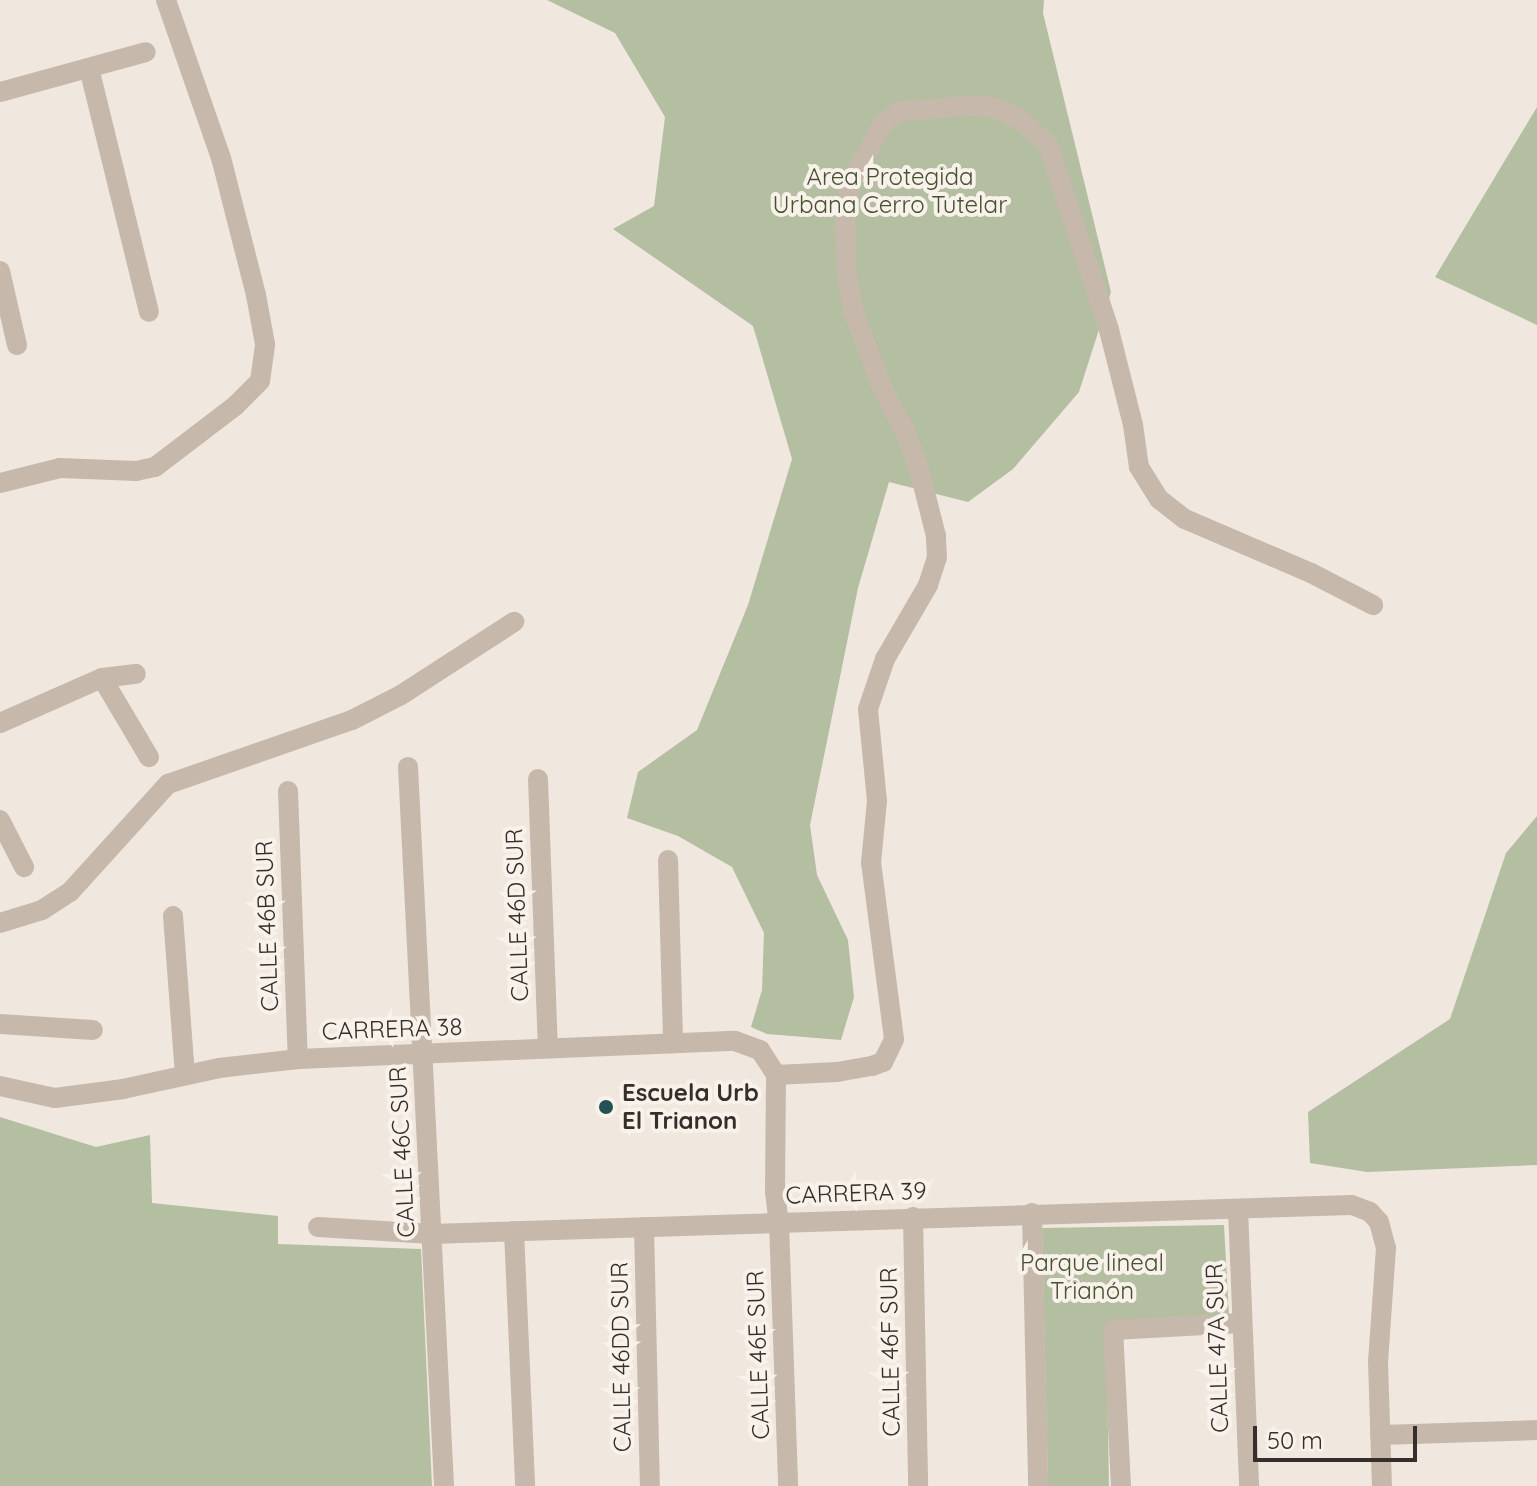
<!DOCTYPE html>
<html>
<head>
<meta charset="utf-8">
<style>
  body { margin:0 }
  #map { position:relative; width:1537px; height:1486px; overflow:hidden; background:#f0e8df; font-family:Quicksand,sans-serif }
  div>[style] { position:absolute }
  .green>* { inset:0; background:#b4bea1 }
  .minor>* { height:20px; margin:-10px; padding:0 10px; transform-origin:10px; border-radius:10px; background:#c7b8ac }
  .dots>* { width:22px; height:22px; translate:-50% -50%; box-sizing:border-box; border:4px solid #f8f2eb; border-radius:50% }
  span { translate:-50% -50%; white-space:nowrap; text-align:center; line-height:1.15; -webkit-text-stroke:8px #f8f2eb; paint-order:stroke }
  .park-label { font-size:24px; color:#465231 }
  .street-label { font-size:24px; color:#362e2a }
  .poi-label { font-size:24px; color:#362e2a; font-weight:700 }
  .left { translate:0 -50%; text-align:left }
  .scale { position:absolute; left:1253px; top:1426px; width:164px; height:36px; box-sizing:border-box; border:4px solid #362e2a; border-top:0; padding-left:10px; font-size:24px; line-height:28px; white-space:nowrap; color:#362e2a; -webkit-text-stroke:6px #f8f2eb; paint-order:stroke }
</style>
</head>
<body>
<div id="map">
  <div class="green">
    <i style="clip-path:polygon(547px 0,1044px 0,1043px 13px,1111px 292px,1079px 392px,1013px 469px,968px 502px,889px 482px,858px 588px,810px 825px,817px 875px,848px 940px,854px 997px,841px 1040px,767px 1034px,751px 1027px,762px 990px,764px 933px,732px 867px,678px 836px,627px 818px,638px 772px,697px 730px,748px 605px,792px 459px,753px 326px,613px 229px,654px 206px,665px 117px,615px 33px)"></i>
    <i style="clip-path:polygon(1537px 107px,1537px 325px,1435px 277px)"></i>
    <i style="clip-path:polygon(1537px 816px,1537px 1165px,1367px 1172px,1310px 1163px,1308px 1112px,1450px 1019px,1506px 853px)"></i>
    <i style="clip-path:polygon(0 1117px,96px 1147px,150px 1135px,152px 1203px,278px 1216px,278px 1244px,421px 1249px,432px 1486px,0 1486px)"></i>
    <i style="clip-path:polygon(1224px 1225px,1229px 1317px,1106px 1324px,1109px 1486px,1048px 1486px,1042px 1228px)"></i>
  </div>
  <div class="minor">
    <i style="left:89px;top:68px;width:251px;rotate:76.2deg"></i>
    <i style="left:0;top:92px;width:151px;rotate:-15.3deg"></i>
    <i style="left:0;top:271px;width:76px;rotate:77.1deg"></i>
    <i style="left:0;top:483px;width:62px;rotate:-14deg"></i>
    <i style="left:60px;top:468px;width:76px;rotate:2.3deg"></i>
    <i style="left:136px;top:471px;width:19px;rotate:-12deg"></i>
    <i style="left:155px;top:467px;width:101px;rotate:-37.3deg"></i>
    <i style="left:235px;top:406px;width:35px;rotate:-45deg"></i>
    <i style="left:260px;top:381px;width:37px;rotate:-82deg"></i>
    <i style="left:265px;top:344px;width:50px;rotate:-100.4deg"></i>
    <i style="left:256px;top:295px;width:141px;rotate:-104.3deg"></i>
    <i style="left:221px;top:158px;width:167px;rotate:-109.2deg"></i>
    <i style="left:102px;top:678px;width:92px;rotate:59.3deg"></i>
    <i style="left:0;top:723px;width:111px;rotate:-23.8deg"></i>
    <i style="left:102px;top:678px;width:34px;rotate:-7deg"></i>
    <i style="left:408px;top:767px;width:720px;rotate:87.13deg"></i>
    <i style="left:538px;top:779px;width:269px;rotate:87.9deg"></i>
    <i style="left:288px;top:791px;width:268px;rotate:87.9deg"></i>
    <i style="left:0;top:820px;width:53px;rotate:62.9deg"></i>
    <i style="left:668px;top:860px;width:183px;rotate:88.4deg"></i>
    <i style="left:173px;top:916px;width:158px;rotate:85.7deg"></i>
    <i style="left:0;top:923px;width:44px;rotate:-17.2deg"></i>
    <i style="left:42px;top:910px;width:33px;rotate:-33deg"></i>
    <i style="left:70px;top:892px;width:146px;rotate:-47.8deg"></i>
    <i style="left:168px;top:784px;width:195px;rotate:-19.2deg"></i>
    <i style="left:352px;top:720px;width:55px;rotate:-27deg"></i>
    <i style="left:401px;top:695px;width:135px;rotate:-32.9deg"></i>
    <i style="left:0;top:1024px;width:93px;rotate:3.7deg"></i>
    <i style="left:776px;top:1075px;width:61px;rotate:-2.8deg"></i>
    <i style="left:837px;top:1072px;width:36px;rotate:-10deg"></i>
    <i style="left:872px;top:1066px;width:12px;rotate:-20deg"></i>
    <i style="left:883px;top:1062px;width:25px;rotate:-64deg"></i>
    <i style="left:894px;top:1039px;width:177px;rotate:-97.4deg"></i>
    <i style="left:871px;top:863px;width:62px;rotate:-84.5deg"></i>
    <i style="left:877px;top:801px;width:92px;rotate:-95.6deg"></i>
    <i style="left:868px;top:709px;width:53px;rotate:-71.2deg"></i>
    <i style="left:885px;top:659px;width:86px;rotate:-59.8deg"></i>
    <i style="left:928px;top:585px;width:28px;rotate:-72deg"></i>
    <i style="left:937px;top:558px;width:22px;rotate:-93deg"></i>
    <i style="left:936px;top:536px;width:69px;rotate:-104.2deg"></i>
    <i style="left:919px;top:469px;width:43px;rotate:-110.6deg"></i>
    <i style="left:904px;top:429px;width:42px;rotate:-118.4deg"></i>
    <i style="left:884px;top:392px;width:85px;rotate:-110.8deg"></i>
    <i style="left:854px;top:313px;width:43px;rotate:-100.8deg"></i>
    <i style="left:846px;top:271px;width:57px;rotate:-91deg"></i>
    <i style="left:845px;top:214px;width:34px;rotate:-80deg"></i>
    <i style="left:851px;top:181px;width:65px;rotate:-60.7deg"></i>
    <i style="left:883px;top:124px;width:18px;rotate:-41deg"></i>
    <i style="left:897px;top:112px;width:77px;rotate:-5.2deg"></i>
    <i style="left:974px;top:105px;width:21px;rotate:8deg"></i>
    <i style="left:995px;top:108px;width:25px;rotate:23deg"></i>
    <i style="left:1018px;top:118px;width:40px;rotate:41deg"></i>
    <i style="left:1048px;top:144px;width:196px;rotate:71.8deg"></i>
    <i style="left:1109px;top:330px;width:98px;rotate:75.8deg"></i>
    <i style="left:1133px;top:425px;width:42px;rotate:81.9deg"></i>
    <i style="left:1139px;top:467px;width:38px;rotate:58deg"></i>
    <i style="left:1159px;top:499px;width:33px;rotate:38deg"></i>
    <i style="left:1185px;top:519px;width:137px;rotate:23.2deg"></i>
    <i style="left:1311px;top:573px;width:70px;rotate:27.3deg"></i>
    <i style="left:0;top:1086px;width:56px;rotate:12.3deg"></i>
    <i style="left:55px;top:1098px;width:69px;rotate:-7.5deg"></i>
    <i style="left:123px;top:1089px;width:98px;rotate:-12.3deg"></i>
    <i style="left:219px;top:1068px;width:80px;rotate:-6.5deg"></i>
    <i style="left:298px;top:1059px;width:437px;rotate:-2.4deg"></i>
    <i style="left:735px;top:1041px;width:27px;rotate:20deg"></i>
    <i style="left:760px;top:1050px;width:30px;rotate:57deg"></i>
    <i style="left:776px;top:1075px;width:117px;rotate:90.5deg"></i>
    <i style="left:775px;top:1192px;width:31px;rotate:83deg"></i>
    <i style="left:779px;top:1223px;width:263px;rotate:88deg"></i>
    <i style="left:1238px;top:1209px;width:277px;rotate:87.7deg"></i>
    <i style="left:1032px;top:1213px;width:273px;rotate:88.7deg"></i>
    <i style="left:913px;top:1217px;width:269px;rotate:88.9deg"></i>
    <i style="left:318px;top:1227px;width:114px;rotate:3.5deg"></i>
    <i style="left:432px;top:1234px;width:920px;rotate:-1.81deg"></i>
    <i style="left:1352px;top:1205px;width:19px;rotate:21deg"></i>
    <i style="left:1370px;top:1212px;width:13px;rotate:48deg"></i>
    <i style="left:1379px;top:1222px;width:27px;rotate:75deg"></i>
    <i style="left:1386px;top:1248px;width:113px;rotate:94deg"></i>
    <i style="left:1378px;top:1361px;width:125px;rotate:88.2deg"></i>
    <i style="left:644px;top:1227px;width:259px;rotate:88.7deg"></i>
    <i style="left:514px;top:1231px;width:255px;rotate:87.5deg"></i>
    <i style="left:1380px;top:1435px;width:157px;rotate:-1.8deg"></i>
    <i style="left:1121px;top:1486px;width:156px;rotate:-92.9deg"></i>
    <i style="left:1113px;top:1330px;width:129px;rotate:-3.1deg"></i>
  </div>
  <div class="dots">
    <i style="left:606px;top:1107px;background:#245153"></i>
  </div>
  <div class="park-label">
    <span style="left:890px;top:191px">Area Protegida<br>Urbana Cerro Tutelar</span>
    <span style="left:1092px;top:1277px">Parque lineal<br>Trianón</span>
  </div>
  <div class="street-label">
    <span style="left:517px;top:915px;rotate:-92deg">CALLE 46D SUR</span>
    <span style="left:267px;top:926px;rotate:-92deg">CALLE 46B SUR</span>
    <span style="left:392px;top:1029px;rotate:-2deg">CARRERA 38</span>
    <span style="left:402px;top:1152px;rotate:-93deg">CALLE 46C SUR</span>
    <span style="left:856px;top:1193px;rotate:-2deg">CARRERA 39</span>
    <span style="left:1217px;top:1348px;rotate:-92deg">CALLE 47A SUR</span>
    <span style="left:890px;top:1352px;rotate:-91deg">CALLE 46F SUR</span>
    <span style="left:758px;top:1355px;rotate:-92deg">CALLE 46E SUR</span>
    <span style="left:621px;top:1357px;rotate:-91deg">CALLE 46DD SUR</span>
  </div>
  <div class="poi-label">
    <span class="left" style="left:622px;top:1107px">Escuela Urb<br>El Trianon</span>
  </div>
  <div class="scale">50 m</div>
</div>
</body>
</html>
